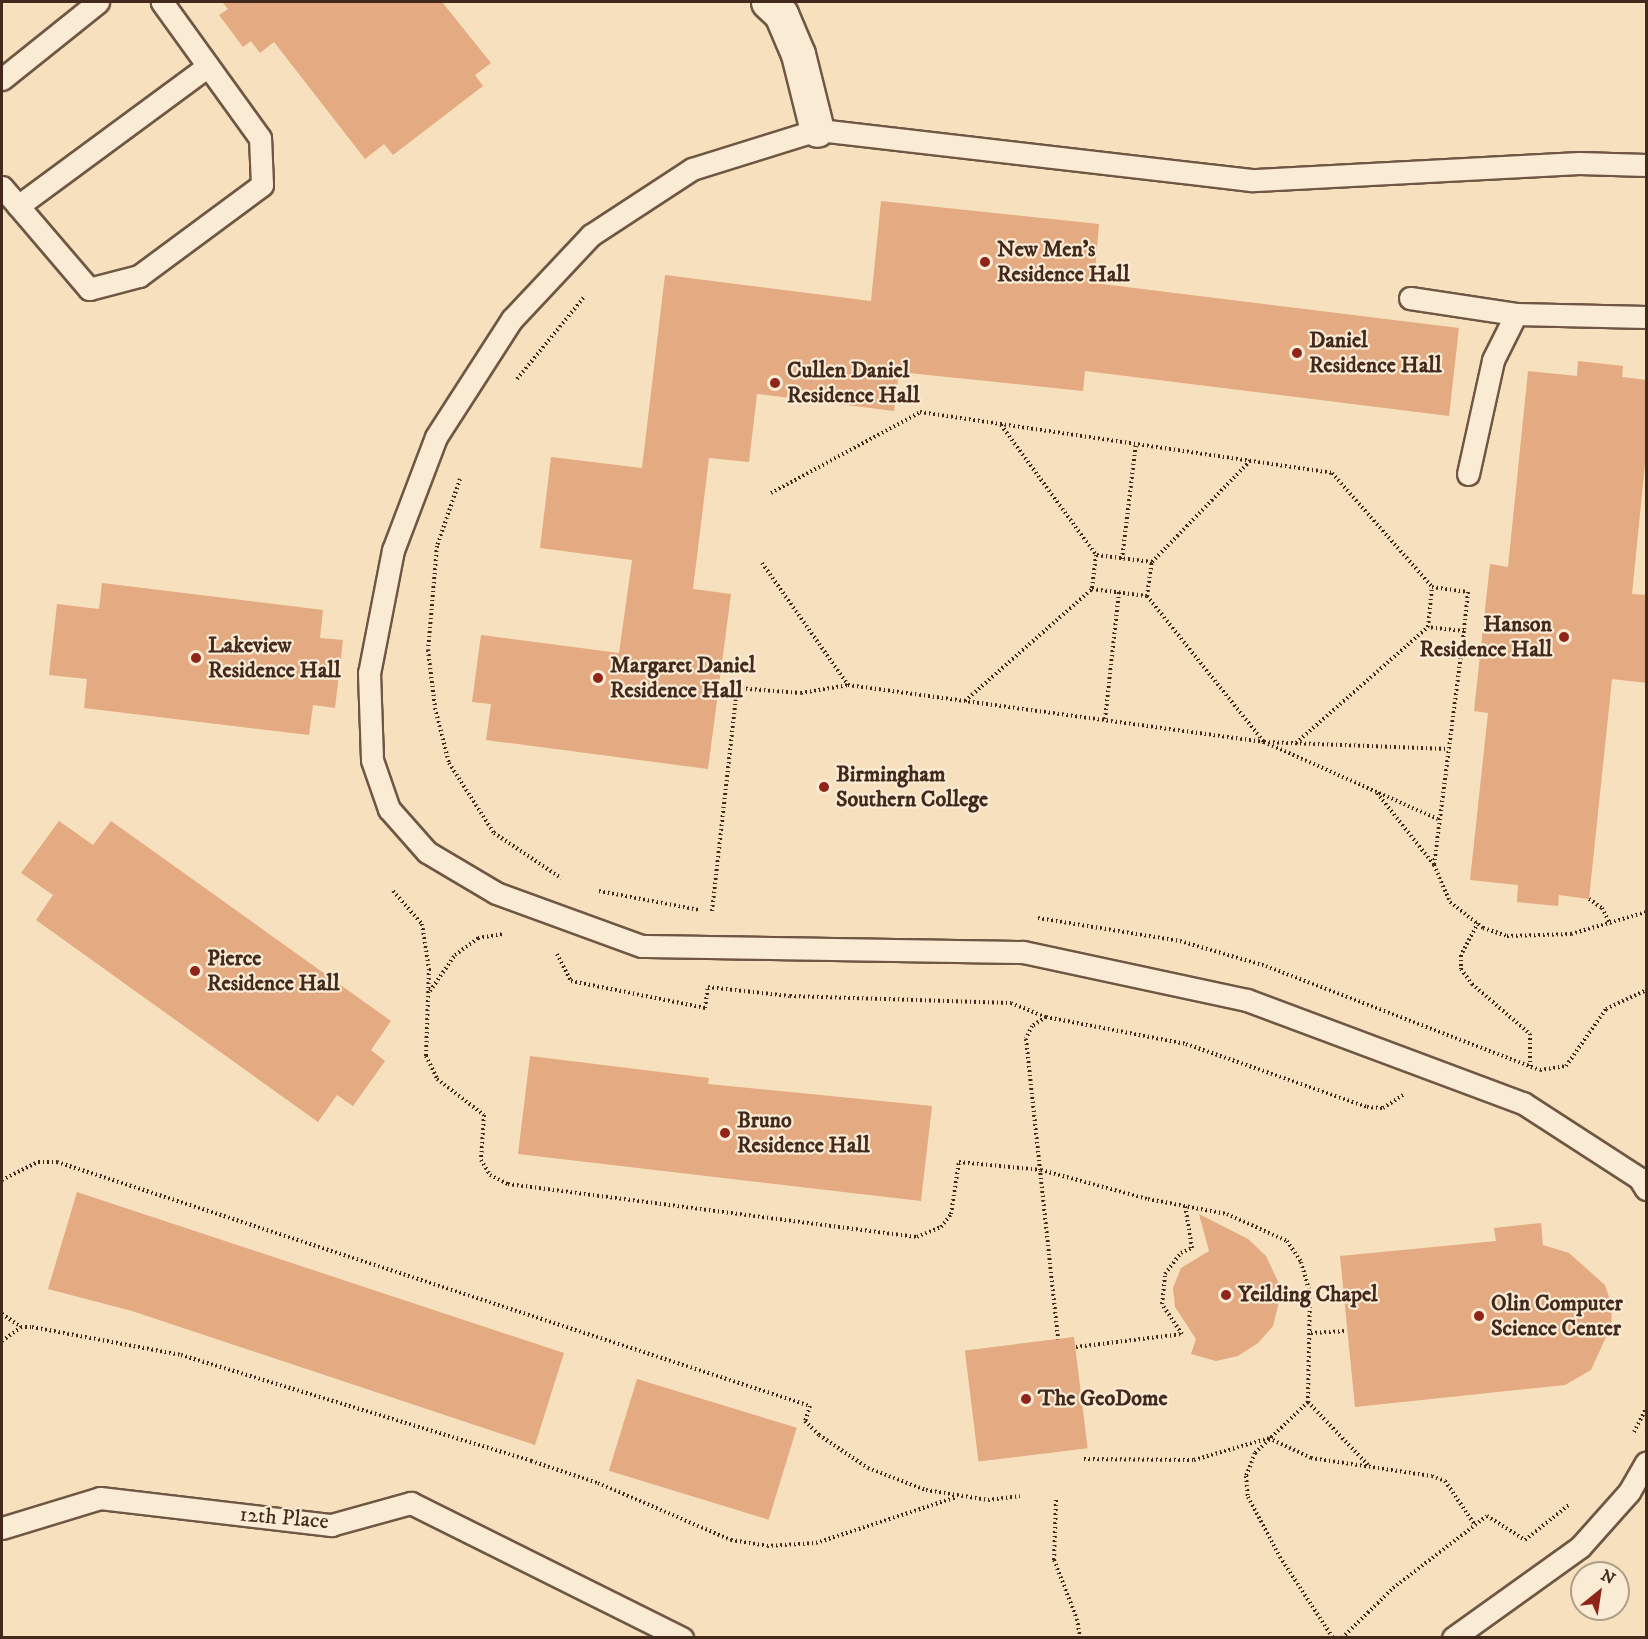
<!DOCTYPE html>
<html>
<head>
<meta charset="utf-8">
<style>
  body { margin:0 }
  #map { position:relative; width:1648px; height:1639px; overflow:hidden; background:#f6e0bd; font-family:"IM FELL DW Pica",serif }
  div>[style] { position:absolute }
  .building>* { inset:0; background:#e4aa82; transform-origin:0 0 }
  .path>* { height:4px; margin-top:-2px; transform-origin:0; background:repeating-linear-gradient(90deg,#43291c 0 1.5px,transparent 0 4.5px) }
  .roads { filter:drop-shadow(2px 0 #705744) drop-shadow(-2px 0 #705744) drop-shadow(0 2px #705744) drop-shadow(0 -2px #705744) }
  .lane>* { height:21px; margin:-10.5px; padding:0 10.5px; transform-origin:10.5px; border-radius:10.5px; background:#f9ebd4 }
  .street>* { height:33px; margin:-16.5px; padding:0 16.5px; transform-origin:16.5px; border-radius:16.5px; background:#f9ebd4 }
  .dots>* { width:16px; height:16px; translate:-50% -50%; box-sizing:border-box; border:3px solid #f9ebd4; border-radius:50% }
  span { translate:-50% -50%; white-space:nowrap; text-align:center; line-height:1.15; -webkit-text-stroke:4.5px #f9ebd4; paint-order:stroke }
  .poi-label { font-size:22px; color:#43291c; font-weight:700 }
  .left { translate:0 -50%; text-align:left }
  .right { translate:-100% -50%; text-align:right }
  .street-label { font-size:22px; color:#43291c }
  .frame { position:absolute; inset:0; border:3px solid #43291c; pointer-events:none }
  .north { position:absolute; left:1570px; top:1561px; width:60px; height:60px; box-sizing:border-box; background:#f9ebd4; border:2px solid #b09d8a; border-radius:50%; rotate:30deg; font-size:16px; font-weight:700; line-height:24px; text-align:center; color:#43291c }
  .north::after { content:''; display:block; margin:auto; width:21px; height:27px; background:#8f2418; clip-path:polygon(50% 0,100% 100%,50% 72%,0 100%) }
</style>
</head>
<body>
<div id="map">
  <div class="building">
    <i style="clip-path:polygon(222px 2px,442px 2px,491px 63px,475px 75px,483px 86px,393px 155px,384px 144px,365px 159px,274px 42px,260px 53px,251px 41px,243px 47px,219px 15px,228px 9px)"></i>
    <i style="clip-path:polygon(881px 201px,1099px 224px,1094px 283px,1459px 328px,1449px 416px,1085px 371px,1083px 391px,899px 372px,894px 411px,757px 394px,749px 462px,709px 458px,693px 589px,731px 594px,708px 769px,486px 740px,491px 704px,472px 702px,481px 635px,619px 653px,632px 560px,540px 548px,551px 457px,642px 468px,665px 275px,871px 301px)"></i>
    <i style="clip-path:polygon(1578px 361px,1623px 366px,1622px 377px,1647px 380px,1647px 444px,1632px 594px,1647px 595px,1647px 683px,1612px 679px,1589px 899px,1559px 895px,1558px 906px,1517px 902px,1518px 885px,1470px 880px,1488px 713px,1474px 711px,1490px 564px,1508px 567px,1528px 371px,1577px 376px)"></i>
    <i style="clip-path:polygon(102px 583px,323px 610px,320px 638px,343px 640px,335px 708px,313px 705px,309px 735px,84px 708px,87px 679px,49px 675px,57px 604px,99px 609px)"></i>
    <i style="clip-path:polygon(59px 821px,93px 845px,111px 821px,391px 1021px,371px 1050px,385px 1061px,353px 1106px,337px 1095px,318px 1122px,36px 920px,53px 895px,21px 873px)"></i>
    <i style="clip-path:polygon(530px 1056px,709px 1078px,708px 1084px,932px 1106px,921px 1201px,518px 1154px)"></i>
    <i style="clip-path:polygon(77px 1192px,564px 1353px,535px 1445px,132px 1311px,48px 1289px)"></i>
    <i style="clip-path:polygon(1199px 1214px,1248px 1239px,1266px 1256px,1282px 1290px,1273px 1326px,1258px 1343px,1238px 1356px,1216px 1361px,1191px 1354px,1196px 1339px,1175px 1307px,1173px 1288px,1181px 1268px,1209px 1251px)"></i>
    <i style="clip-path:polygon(1541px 1223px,1543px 1245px,1569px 1253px,1605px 1285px,1612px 1306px,1611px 1326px,1591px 1370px,1565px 1385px,1355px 1407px,1340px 1256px,1496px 1241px,1494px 1228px)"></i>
    <i style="left:1074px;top:1337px;width:112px;height:110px;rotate:83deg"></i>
    <i style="left:637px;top:1379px;width:167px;height:96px;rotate:17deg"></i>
  </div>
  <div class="path">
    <i style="left:517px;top:379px;width:106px;rotate:-50.7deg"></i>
    <i style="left:1001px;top:425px;width:161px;rotate:53.8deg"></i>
    <i style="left:460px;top:479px;width:71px;rotate:108.9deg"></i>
    <i style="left:437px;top:546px;width:104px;rotate:94.9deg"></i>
    <i style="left:428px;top:650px;width:58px;rotate:83.1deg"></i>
    <i style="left:435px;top:708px;width:57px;rotate:75.7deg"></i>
    <i style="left:449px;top:763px;width:83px;rotate:57.3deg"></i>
    <i style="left:494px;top:833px;width:81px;rotate:33.9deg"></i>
    <i style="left:771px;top:493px;width:170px;rotate:-28.5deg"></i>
    <i style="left:920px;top:412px;width:416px;rotate:8.4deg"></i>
    <i style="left:1332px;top:473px;width:152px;rotate:48.7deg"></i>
    <i style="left:1432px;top:587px;width:36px;rotate:8deg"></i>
    <i style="left:1468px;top:592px;width:39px;rotate:96deg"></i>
    <i style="left:1464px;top:631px;width:36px;rotate:-174deg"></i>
    <i style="left:1428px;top:627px;width:40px;rotate:-84.3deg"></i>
    <i style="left:1122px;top:559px;width:116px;rotate:-83.1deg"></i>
    <i style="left:1152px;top:562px;width:56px;rotate:-172.9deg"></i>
    <i style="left:1096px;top:555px;width:34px;rotate:97deg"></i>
    <i style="left:1092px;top:589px;width:55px;rotate:7.3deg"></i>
    <i style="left:1147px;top:596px;width:34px;rotate:-82deg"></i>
    <i style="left:1152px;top:562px;width:142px;rotate:-45.9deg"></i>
    <i style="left:762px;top:563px;width:149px;rotate:54.8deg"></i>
    <i style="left:848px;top:685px;width:420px;rotate:7.8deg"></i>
    <i style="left:1264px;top:742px;width:190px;rotate:23.9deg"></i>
    <i style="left:1147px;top:596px;width:187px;rotate:51.3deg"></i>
    <i style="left:1264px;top:742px;width:184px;rotate:2.2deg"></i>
    <i style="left:1464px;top:631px;width:236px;rotate:97.3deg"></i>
    <i style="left:1434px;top:865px;width:40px;rotate:66.6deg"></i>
    <i style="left:1450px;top:902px;width:42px;rotate:38.2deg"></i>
    <i style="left:1483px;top:928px;width:25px;rotate:18deg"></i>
    <i style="left:1507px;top:936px;width:64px;rotate:-1.8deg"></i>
    <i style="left:1571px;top:934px;width:78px;rotate:-16.3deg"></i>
    <i style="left:965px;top:701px;width:169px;rotate:-41.4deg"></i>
    <i style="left:1105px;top:719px;width:128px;rotate:-83.7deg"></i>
    <i style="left:1296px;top:743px;width:176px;rotate:-41.3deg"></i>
    <i style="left:1377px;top:793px;width:92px;rotate:51.6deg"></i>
    <i style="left:393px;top:891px;width:44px;rotate:48.7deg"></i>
    <i style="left:422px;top:924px;width:46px;rotate:81.2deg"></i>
    <i style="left:429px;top:969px;width:87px;rotate:92deg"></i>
    <i style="left:426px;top:1056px;width:25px;rotate:64deg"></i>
    <i style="left:437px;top:1079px;width:59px;rotate:37.5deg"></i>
    <i style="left:484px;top:1115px;width:45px;rotate:93.8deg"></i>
    <i style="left:481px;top:1160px;width:17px;rotate:59deg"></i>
    <i style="left:490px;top:1175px;width:20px;rotate:27deg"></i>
    <i style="left:508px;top:1184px;width:412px;rotate:7.4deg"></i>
    <i style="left:917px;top:1237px;width:26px;rotate:-23deg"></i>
    <i style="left:941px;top:1227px;width:16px;rotate:-52deg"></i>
    <i style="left:951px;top:1214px;width:53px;rotate:-81.3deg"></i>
    <i style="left:959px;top:1162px;width:82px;rotate:5.6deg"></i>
    <i style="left:1041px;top:1170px;width:111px;rotate:15.2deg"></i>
    <i style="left:1148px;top:1199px;width:80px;rotate:10.8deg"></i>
    <i style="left:1227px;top:1214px;width:66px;rotate:24.2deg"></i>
    <i style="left:1287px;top:1241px;width:25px;rotate:56deg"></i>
    <i style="left:1301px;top:1262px;width:32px;rotate:74deg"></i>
    <i style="left:1310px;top:1293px;width:109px;rotate:91.1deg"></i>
    <i style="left:1308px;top:1402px;width:74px;rotate:136.1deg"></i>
    <i style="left:1255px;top:1453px;width:25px;rotate:111deg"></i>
    <i style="left:1246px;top:1476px;width:21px;rotate:85deg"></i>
    <i style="left:1248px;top:1497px;width:68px;rotate:61.9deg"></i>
    <i style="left:1280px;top:1557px;width:97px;rotate:56.8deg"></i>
    <i style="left:599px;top:891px;width:103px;rotate:10.7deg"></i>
    <i style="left:1589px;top:899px;width:16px;rotate:35deg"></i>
    <i style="left:1602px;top:908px;width:18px;rotate:63deg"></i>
    <i style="left:712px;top:911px;width:224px;rotate:-83.6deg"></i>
    <i style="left:737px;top:688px;width:64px;rotate:4.5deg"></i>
    <i style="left:801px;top:693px;width:48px;rotate:-9.7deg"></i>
    <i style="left:1038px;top:918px;width:144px;rotate:9.2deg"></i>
    <i style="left:1180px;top:941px;width:90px;rotate:16.2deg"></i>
    <i style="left:1266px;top:966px;width:293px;rotate:20.8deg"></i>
    <i style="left:1540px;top:1070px;width:26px;rotate:-9deg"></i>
    <i style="left:1566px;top:1066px;width:70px;rotate:-54.9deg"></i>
    <i style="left:1606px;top:1009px;width:44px;rotate:-25.4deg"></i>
    <i style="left:1478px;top:923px;width:36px;rotate:118deg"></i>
    <i style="left:1461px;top:955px;width:14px;rotate:90deg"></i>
    <i style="left:1461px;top:969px;width:19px;rotate:54deg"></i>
    <i style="left:1472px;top:984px;width:77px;rotate:40.8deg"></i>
    <i style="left:1530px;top:1034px;width:32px;rotate:90deg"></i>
    <i style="left:557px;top:954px;width:30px;rotate:63deg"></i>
    <i style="left:571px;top:981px;width:137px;rotate:11.4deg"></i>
    <i style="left:705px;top:1008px;width:21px;rotate:-82deg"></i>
    <i style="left:708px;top:987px;width:82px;rotate:6.3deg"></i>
    <i style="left:790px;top:996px;width:221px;rotate:1.8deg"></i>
    <i style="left:1011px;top:1003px;width:38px;rotate:22deg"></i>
    <i style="left:1046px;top:1017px;width:143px;rotate:10.9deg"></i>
    <i style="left:1186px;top:1044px;width:192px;rotate:19.2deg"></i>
    <i style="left:1367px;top:1107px;width:16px;rotate:4deg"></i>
    <i style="left:1383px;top:1108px;width:24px;rotate:-33deg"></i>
    <i style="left:430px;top:991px;width:44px;rotate:-55.2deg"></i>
    <i style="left:455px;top:955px;width:29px;rotate:-36deg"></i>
    <i style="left:478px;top:938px;width:25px;rotate:-9deg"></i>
    <i style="left:1046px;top:1017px;width:17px;rotate:147deg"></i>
    <i style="left:1032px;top:1026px;width:14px;rotate:115deg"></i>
    <i style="left:1026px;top:1039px;width:302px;rotate:83.9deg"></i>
    <i style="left:2px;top:1180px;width:40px;rotate:-26.6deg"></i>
    <i style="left:38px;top:1162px;width:19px"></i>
    <i style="left:57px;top:1162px;width:792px;rotate:17.95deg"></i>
    <i style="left:810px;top:1406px;width:16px;rotate:108deg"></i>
    <i style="left:805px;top:1421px;width:20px;rotate:45deg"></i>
    <i style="left:819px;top:1435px;width:59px;rotate:34deg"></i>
    <i style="left:868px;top:1468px;width:62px;rotate:20.8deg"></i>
    <i style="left:926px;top:1490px;width:63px;rotate:9.2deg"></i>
    <i style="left:988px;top:1500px;width:32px;rotate:-7deg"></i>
    <i style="left:2px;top:1314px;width:23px;rotate:34deg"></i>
    <i style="left:1311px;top:1333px;width:36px;rotate:-3deg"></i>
    <i style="left:2px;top:1341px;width:24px;rotate:-36deg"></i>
    <i style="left:21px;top:1327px;width:11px"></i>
    <i style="left:32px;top:1327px;width:152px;rotate:10.6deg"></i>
    <i style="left:181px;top:1355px;width:366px;rotate:16.8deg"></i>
    <i style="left:531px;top:1461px;width:71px;rotate:18.2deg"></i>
    <i style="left:598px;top:1483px;width:145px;rotate:23.2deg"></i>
    <i style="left:731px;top:1540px;width:36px;rotate:9deg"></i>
    <i style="left:767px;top:1546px;width:49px;rotate:-3.5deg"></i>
    <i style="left:816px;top:1543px;width:148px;rotate:-18.1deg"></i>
    <i style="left:1076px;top:1347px;width:107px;rotate:-7deg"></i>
    <i style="left:1182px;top:1334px;width:36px;rotate:-124deg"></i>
    <i style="left:1162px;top:1304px;width:30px;rotate:-84deg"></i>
    <i style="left:1165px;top:1274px;width:26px;rotate:-53deg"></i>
    <i style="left:1181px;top:1253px;width:12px;rotate:-24deg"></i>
    <i style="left:1192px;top:1248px;width:44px;rotate:-99.2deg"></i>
    <i style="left:1308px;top:1402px;width:87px;rotate:46.4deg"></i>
    <i style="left:1634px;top:1432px;width:27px;rotate:-63deg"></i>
    <i style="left:1084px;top:1459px;width:110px;rotate:0.5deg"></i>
    <i style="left:1194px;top:1460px;width:78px;rotate:-16.3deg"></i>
    <i style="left:1269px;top:1438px;width:47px;rotate:25.5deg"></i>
    <i style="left:1311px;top:1458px;width:122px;rotate:8.5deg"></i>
    <i style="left:1432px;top:1476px;width:14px;rotate:21deg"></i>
    <i style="left:1445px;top:1481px;width:53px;rotate:55.7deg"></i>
    <i style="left:1056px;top:1500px;width:60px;rotate:91.9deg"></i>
    <i style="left:1054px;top:1560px;width:63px;rotate:68.7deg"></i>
    <i style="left:1077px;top:1619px;width:19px;rotate:81deg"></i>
    <i style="left:1342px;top:1638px;width:71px;rotate:-44.4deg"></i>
    <i style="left:1393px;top:1588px;width:118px;rotate:-37.5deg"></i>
    <i style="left:1487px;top:1516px;width:45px;rotate:32.3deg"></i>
    <i style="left:1525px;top:1540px;width:58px;rotate:-38.7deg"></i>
  </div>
  <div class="roads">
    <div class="lane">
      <i style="left:2px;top:79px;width:123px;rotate:-38.7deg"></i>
      <i style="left:1646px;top:165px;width:67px;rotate:-178.3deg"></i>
      <i style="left:1579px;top:163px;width:328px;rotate:177deg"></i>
      <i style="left:1251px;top:180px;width:437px;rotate:-173.4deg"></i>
      <i style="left:817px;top:130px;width:131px;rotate:162.7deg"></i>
      <i style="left:692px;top:169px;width:121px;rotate:146.8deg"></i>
      <i style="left:591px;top:235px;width:115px;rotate:133.2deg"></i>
      <i style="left:512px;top:319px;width:140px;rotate:122.8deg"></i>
      <i style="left:436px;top:437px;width:121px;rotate:110.8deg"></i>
      <i style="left:393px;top:550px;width:125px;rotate:101deg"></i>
      <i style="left:369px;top:673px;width:87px;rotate:88deg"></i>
      <i style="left:372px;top:760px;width:52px;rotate:70.9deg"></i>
      <i style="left:389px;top:809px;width:57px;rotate:48.5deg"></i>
      <i style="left:427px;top:852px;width:80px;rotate:30.7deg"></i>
      <i style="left:496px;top:893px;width:155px;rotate:20deg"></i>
      <i style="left:642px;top:946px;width:381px;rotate:0.9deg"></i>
      <i style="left:1023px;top:952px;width:229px;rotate:12.1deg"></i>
      <i style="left:1247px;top:1000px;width:295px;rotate:20.5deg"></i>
      <i style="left:1523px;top:1103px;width:138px;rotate:32.9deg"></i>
      <i style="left:1639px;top:1178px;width:13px;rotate:58deg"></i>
      <i style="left:2px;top:187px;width:134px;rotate:49.5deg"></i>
      <i style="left:89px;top:289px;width:52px;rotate:-14.6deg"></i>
      <i style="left:139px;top:276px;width:153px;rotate:-36.5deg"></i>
      <i style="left:262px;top:185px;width:47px;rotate:-92.4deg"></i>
      <i style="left:260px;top:138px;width:168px;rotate:-125.8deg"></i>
      <i style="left:18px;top:206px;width:236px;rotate:-36.4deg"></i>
      <i style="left:1410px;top:298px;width:107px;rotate:8.6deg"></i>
      <i style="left:1516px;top:314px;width:130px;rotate:1.3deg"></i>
      <i style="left:1468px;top:474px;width:117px;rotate:-77.6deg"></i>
      <i style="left:1493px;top:360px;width:51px;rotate:-63.4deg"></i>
      <i style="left:2px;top:1528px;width:102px;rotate:-17deg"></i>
      <i style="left:100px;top:1498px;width:233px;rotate:6.7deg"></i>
      <i style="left:331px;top:1525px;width:83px;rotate:-15.4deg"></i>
      <i style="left:411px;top:1503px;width:303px;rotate:26.5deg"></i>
      <i style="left:1453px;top:1638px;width:156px;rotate:-35.6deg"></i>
      <i style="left:1580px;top:1547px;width:74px;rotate:-48.3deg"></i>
      <i style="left:1629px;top:1492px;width:34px;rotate:-60deg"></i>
    </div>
    <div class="street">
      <i style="left:768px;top:2px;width:18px;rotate:43deg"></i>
      <i style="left:781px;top:14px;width:43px;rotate:67deg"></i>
      <i style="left:798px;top:54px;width:78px;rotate:76deg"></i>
    </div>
  </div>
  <div class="dots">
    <i style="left:985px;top:262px;background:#8f2418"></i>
    <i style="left:1297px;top:353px;background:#8f2418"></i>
    <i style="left:775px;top:383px;background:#8f2418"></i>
    <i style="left:1564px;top:637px;background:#8f2418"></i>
    <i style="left:196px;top:658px;background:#8f2418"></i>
    <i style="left:598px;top:678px;background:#8f2418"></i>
    <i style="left:824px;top:787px;background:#8f2418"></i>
    <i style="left:195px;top:971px;background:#8f2418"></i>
    <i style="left:725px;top:1133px;background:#8f2418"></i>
    <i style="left:1226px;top:1295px;background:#8f2418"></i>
    <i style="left:1479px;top:1316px;background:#8f2418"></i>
    <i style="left:1026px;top:1399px;background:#8f2418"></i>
  </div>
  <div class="poi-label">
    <span class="left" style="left:997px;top:262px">New Men's<br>Residence Hall</span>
    <span class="left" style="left:1309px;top:353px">Daniel<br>Residence Hall</span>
    <span class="left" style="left:787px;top:383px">Cullen Daniel<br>Residence Hall</span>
    <span class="right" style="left:1552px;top:637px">Hanson<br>Residence Hall</span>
    <span class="left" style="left:208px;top:658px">Lakeview<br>Residence Hall</span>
    <span class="left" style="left:610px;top:678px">Margaret Daniel<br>Residence Hall</span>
    <span class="left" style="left:836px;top:787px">Birmingham<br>Southern College</span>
    <span class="left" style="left:207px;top:971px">Pierce<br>Residence Hall</span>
    <span class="left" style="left:737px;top:1133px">Bruno<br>Residence Hall</span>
    <span class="left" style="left:1238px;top:1295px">Yeilding Chapel</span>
    <span class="left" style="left:1491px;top:1316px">Olin Computer<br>Science Center</span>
    <span class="left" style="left:1038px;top:1399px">The GeoDome</span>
  </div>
  <div class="street-label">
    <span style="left:284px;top:1518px;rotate:5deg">12th Place</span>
  </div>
  <div class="frame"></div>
  <div class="north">N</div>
</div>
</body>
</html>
